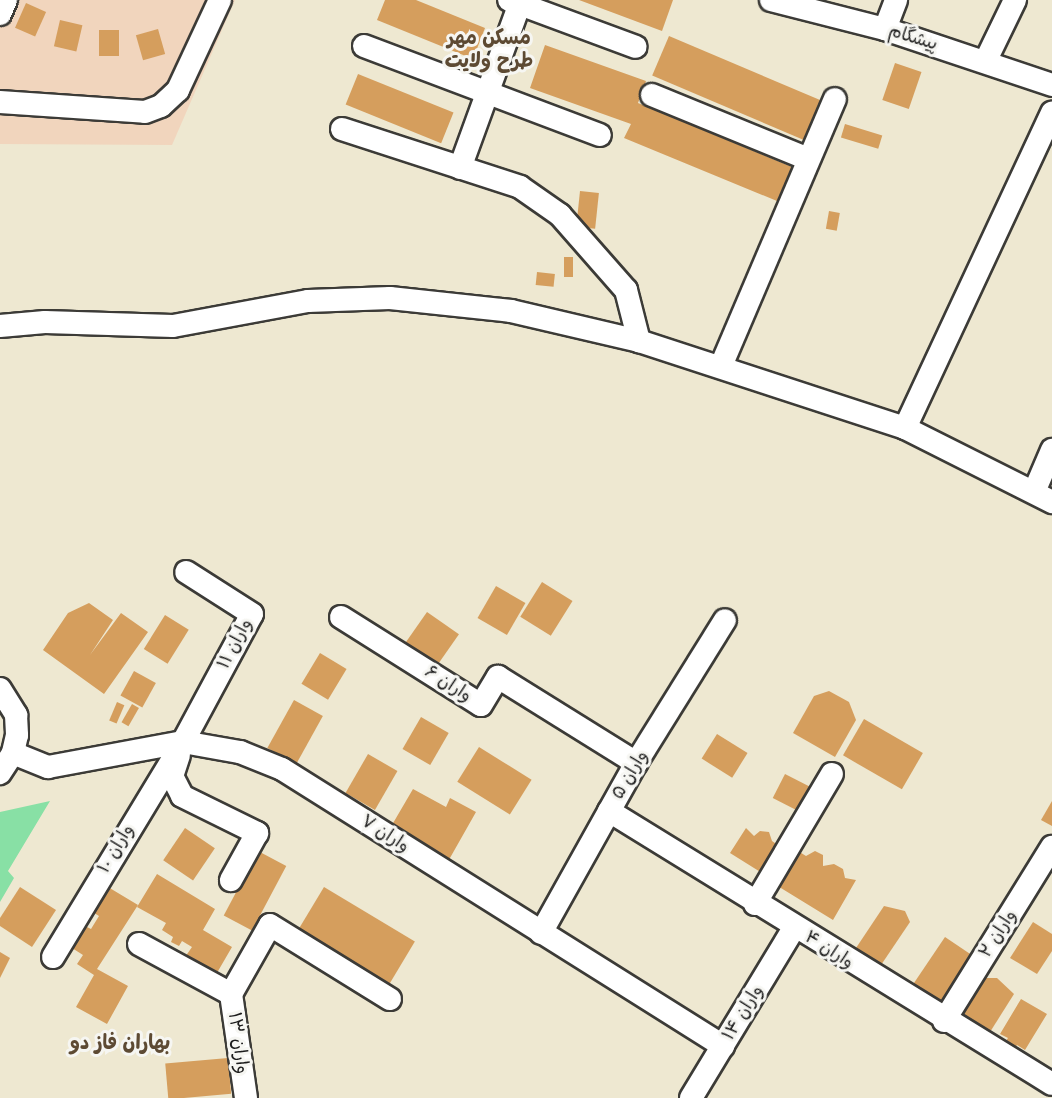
<!DOCTYPE html>
<html>
<head>
<meta charset="utf-8">
<style>
  body { margin:0 }
  #map { position:relative; width:1052px; height:1098px; overflow:hidden; background:#eee8d1; font-family:"Balsamiq Sans","Playpen Sans Arabic",sans-serif }
  div>[style] { position:absolute }
  .built>* { inset:0; background:#f1d5bd }
  .green>* { inset:0; background:#88e0a5 }
  .building>* { inset:0; background:#d59e5d; transform-origin:0 0 }
  .roads { filter:drop-shadow(2px 0 #3c3b37) drop-shadow(-2px 0 #3c3b37) drop-shadow(0 2px #3c3b37) drop-shadow(0 -2px #3c3b37) }
  .minor>* { height:22px; margin:-11px; padding:0 11px; transform-origin:11px; border-radius:11px; background:#fff }
  span { translate:-50% -50%; white-space:nowrap; text-align:center; line-height:1.15; -webkit-text-stroke:6px #f6f6f2; paint-order:stroke }
  .street-label { font-size:18px; color:#1c1c1c }
  .neighbourhood-label { font-size:20px; color:#5d4a33; font-weight:700 }
</style>
</head>
<body>
<div id="map">
  <div class="built">
    <i style="clip-path:polygon(0 0,235px 0,172px 145px,0 144px)"></i>
  </div>
  <div class="green">
    <i style="clip-path:polygon(50px 801px,8px 871px,14px 878px,0 902px,0 812px)"></i>
  </div>
  <div class="building">
    <i style="clip-path:polygon(385px 0,416px 0,485px 28px,473px 59px,377px 20px)"></i>
    <i style="clip-path:polygon(579px 0,673px 0,662px 31px)"></i>
    <i style="left:26px;top:3px;width:22px;height:27px;rotate:24deg"></i>
    <i style="left:60px;top:20px;width:23px;height:27px;rotate:13deg"></i>
    <i style="left:158px;top:29px;width:26px;height:23px;rotate:74deg"></i>
    <i style="left:99px;top:30px;width:20px;height:26px"></i>
    <i style="left:669px;top:36px;width:166px;height:43px;rotate:23deg"></i>
    <i style="clip-path:polygon(545px 45px,646px 81px,638px 103px,792px 167px,777px 201px,624px 138px,631px 124px,530px 88px)"></i>
    <i style="left:895px;top:63px;width:28px;height:39px;rotate:19deg"></i>
    <i style="left:358px;top:74px;width:103px;height:33px;rotate:22deg"></i>
    <i style="left:845px;top:124px;width:39px;height:14px;rotate:17deg"></i>
    <i style="left:580px;top:191px;width:19px;height:36px;rotate:6deg"></i>
    <i style="left:829px;top:211px;width:11px;height:18px;rotate:10deg"></i>
    <i style="left:564px;top:257px;width:9px;height:20px"></i>
    <i style="left:537px;top:272px;width:18px;height:13px;rotate:6deg"></i>
    <i style="left:542px;top:582px;width:36px;height:41px;rotate:32deg"></i>
    <i style="left:496px;top:586px;width:34px;height:37px;rotate:30deg"></i>
    <i style="clip-path:polygon(89px 603px,113px 620px,90px 655px,121px 613px,148px 632px,104px 694px,43px 650px,68px 613px)"></i>
    <i style="left:427px;top:612px;width:39px;height:43px;rotate:35deg"></i>
    <i style="left:165px;top:615px;width:28px;height:40px;rotate:32deg"></i>
    <i style="left:320px;top:653px;width:31px;height:36px;rotate:31deg"></i>
    <i style="left:134px;top:671px;width:25px;height:28px;rotate:29deg"></i>
    <i style="clip-path:polygon(829px 691px,849px 702px,856px 720px,835px 757px,793px 733px,814px 696px)"></i>
    <i style="left:294px;top:700px;width:33px;height:55px;rotate:29deg"></i>
    <i style="left:117px;top:702px;width:8px;height:20px;rotate:23deg"></i>
    <i style="left:132px;top:704px;width:8px;height:21px;rotate:30deg"></i>
    <i style="left:421px;top:717px;width:32px;height:37px;rotate:30deg"></i>
    <i style="left:864px;top:719px;width:68px;height:42px;rotate:30deg"></i>
    <i style="left:717px;top:734px;width:36px;height:29px;rotate:32deg"></i>
    <i style="left:479px;top:747px;width:62px;height:41px;rotate:32deg"></i>
    <i style="left:368px;top:754px;width:34px;height:45px;rotate:30deg"></i>
    <i style="left:785px;top:774px;width:33px;height:27px;rotate:27deg"></i>
    <i style="clip-path:polygon(413px 789px,446px 807px,450px 798px,476px 812px,446px 865px,389px 830px)"></i>
    <i style="clip-path:polygon(1052px 801px,1052px 826px,1041px 820px)"></i>
    <i style="left:185px;top:828px;width:36px;height:39px;rotate:34deg"></i>
    <i style="clip-path:polygon(746px 828px,754px 836px,760px 831px,769px 832px,772px 841px,782px 848px,765px 875px,730px 853px)"></i>
    <i style="left:258px;top:851px;width:32px;height:73px;rotate:28deg"></i>
    <i style="clip-path:polygon(798px 851px,806px 856px,815px 851px,823px 855px,823px 866px,834px 864px,843px 869px,845px 878px,856px 880px,833px 920px,776px 885px)"></i>
    <i style="clip-path:polygon(157px 874px,215px 909px,203px 930px,232px 947px,214px 978px,183px 960px,192px 947px,182px 941px,179px 946px,171px 942px,173px 937px,162px 930px,166px 923px,137px 907px)"></i>
    <i style="clip-path:polygon(103px 884px,138px 905px,97px 969px,128px 986px,107px 1024px,76px 1007px,94px 975px,77px 964px,83px 955px,72px 948px,85px 926px,91px 929px,99px 916px,88px 909px)"></i>
    <i style="clip-path:polygon(20px 887px,56px 910px,32px 947px,0 926px,0 918px)"></i>
    <i style="left:324px;top:887px;width:106px;height:57px;rotate:31deg"></i>
    <i style="clip-path:polygon(884px 906px,905px 911px,910px 922px,879px 968px,854px 951px)"></i>
    <i style="clip-path:polygon(1033px 922px,1052px 934px,1052px 951px,1037px 974px,1010px 958px)"></i>
    <i style="left:945px;top:937px;width:34px;height:60px;rotate:34deg"></i>
    <i style="clip-path:polygon(0 952px,10px 958px,0 978px)"></i>
    <i style="clip-path:polygon(985px 978px,997px 978px,1014px 994px,985px 1040px,957px 1021px)"></i>
    <i style="clip-path:polygon(1021px 999px,1047px 1014px,1025px 1050px,1017px 1045px,1014px 1050px,1004px 1044px,1008px 1038px,1000px 1034px)"></i>
    <i style="left:228px;top:1058px;width:36px;height:63px;rotate:85deg"></i>
  </div>
  <div class="roads">
    <div class="minor">
      <i style="left:509px;top:0;width:135px;rotate:20.3deg"></i>
      <i style="left:771px;top:0;width:118px;rotate:14.3deg"></i>
      <i style="left:885px;top:29px;width:176px;rotate:18.5deg"></i>
      <i style="left:0;top:14px;width:15px;rotate:-67deg"></i>
      <i style="left:885px;top:29px;width:31px;rotate:-69deg"></i>
      <i style="left:364px;top:46px;width:252px;rotate:20.7deg"></i>
      <i style="left:986px;top:60px;width:67px;rotate:-64.2deg"></i>
      <i style="left:652px;top:95px;width:169px;rotate:22.3deg"></i>
      <i style="left:0;top:102px;width:145px;rotate:3.9deg"></i>
      <i style="left:145px;top:112px;width:17px;rotate:-21deg"></i>
      <i style="left:161px;top:106px;width:23px;rotate:-43deg"></i>
      <i style="left:178px;top:90px;width:99px;rotate:-65deg"></i>
      <i style="left:342px;top:129px;width:187px;rotate:18deg"></i>
      <i style="left:520px;top:187px;width:49px;rotate:35deg"></i>
      <i style="left:560px;top:215px;width:100px;rotate:48.7deg"></i>
      <i style="left:626px;top:290px;width:53px;rotate:75.7deg"></i>
      <i style="left:460px;top:168px;width:179px;rotate:-70deg"></i>
      <i style="left:0;top:326px;width:45px;rotate:-5.1deg"></i>
      <i style="left:45px;top:322px;width:128px;rotate:1.8deg"></i>
      <i style="left:173px;top:326px;width:137px;rotate:-10.5deg"></i>
      <i style="left:308px;top:301px;width:82px;rotate:-2.1deg"></i>
      <i style="left:390px;top:298px;width:122px;rotate:6.1deg"></i>
      <i style="left:511px;top:311px;width:131px;rotate:13.2deg"></i>
      <i style="left:639px;top:341px;width:280px;rotate:18.1deg"></i>
      <i style="left:905px;top:428px;width:165px;rotate:26.7deg"></i>
      <i style="left:721px;top:366px;width:290px;rotate:-66.9deg"></i>
      <i style="left:905px;top:428px;width:348px;rotate:-65deg"></i>
      <i style="left:1034px;top:492px;width:46px;rotate:-66.8deg"></i>
      <i style="left:341px;top:617px;width:165px;rotate:32.2deg"></i>
      <i style="left:481px;top:705px;width:33px;rotate:-59deg"></i>
      <i style="left:498px;top:677px;width:163px;rotate:31.9deg"></i>
      <i style="left:0;top:689px;width:31px;rotate:58deg"></i>
      <i style="left:16px;top:715px;width:20px;rotate:87deg"></i>
      <i style="left:17px;top:735px;width:18px;rotate:103deg"></i>
      <i style="left:13px;top:753px;width:24px;rotate:123deg"></i>
      <i style="left:13px;top:753px;width:38px;rotate:22deg"></i>
      <i style="left:48px;top:767px;width:137px;rotate:-10.5deg"></i>
      <i style="left:183px;top:742px;width:58px;rotate:10deg"></i>
      <i style="left:240px;top:752px;width:45px;rotate:22deg"></i>
      <i style="left:282px;top:769px;width:521px;rotate:32.13deg"></i>
      <i style="left:179px;top:755px;width:22px;rotate:108deg"></i>
      <i style="left:172px;top:776px;width:22px;rotate:63deg"></i>
      <i style="left:182px;top:796px;width:84px;rotate:26.3deg"></i>
      <i style="left:257px;top:833px;width:54px;rotate:119deg"></i>
      <i style="left:609px;top:811px;width:520px;rotate:31.64deg"></i>
      <i style="left:755px;top:904px;width:151px;rotate:-59.4deg"></i>
      <i style="left:541px;top:933px;width:195px;rotate:-60.8deg"></i>
      <i style="left:636px;top:763px;width:168px;rotate:-58.1deg"></i>
      <i style="left:139px;top:944px;width:105px;rotate:28.5deg"></i>
      <i style="left:53px;top:957px;width:251px;rotate:-58.8deg"></i>
      <i style="left:183px;top:742px;width:145px;rotate:-61.7deg"></i>
      <i style="left:252px;top:614px;width:78px;rotate:-147.5deg"></i>
      <i style="left:944px;top:1021px;width:205px;rotate:-58.2deg"></i>
      <i style="left:246px;top:1098px;width:105px;rotate:-98.2deg"></i>
      <i style="left:231px;top:994px;width:79px;rotate:-60.5deg"></i>
      <i style="left:270px;top:925px;width:141px;rotate:31.7deg"></i>
      <i style="left:691px;top:1098px;width:199px;rotate:-58.8deg"></i>
    </div>
  </div>
  <div class="street-label">
    <span style="left:913px;top:38px;rotate:17deg">پیشگام</span>
    <span style="left:235px;top:644px;rotate:-63deg">واران ۱۱</span>
    <span style="left:448px;top:684px;rotate:32deg">واران ۶</span>
    <span style="left:630px;top:775px;rotate:-60deg">واران ۵</span>
    <span style="left:385px;top:834px;rotate:32deg">واران ۷</span>
    <span style="left:116px;top:849px;rotate:-60deg">واران ۱۰</span>
    <span style="left:998px;top:934px;rotate:-58deg">واران ۲</span>
    <span style="left:829px;top:950px;rotate:32deg">واران ۴</span>
    <span style="left:743px;top:1013px;rotate:-59deg">واران ۱۴</span>
    <span style="left:238px;top:1043px;rotate:82deg">واران ۱۳</span>
  </div>
  <div class="neighbourhood-label">
    <span style="left:489px;top:50px">مسکن مهر<br>طرح ولایت</span>
    <span style="left:120px;top:1043px">بهاران فاز دو</span>
  </div>
</div>
</body>
</html>
